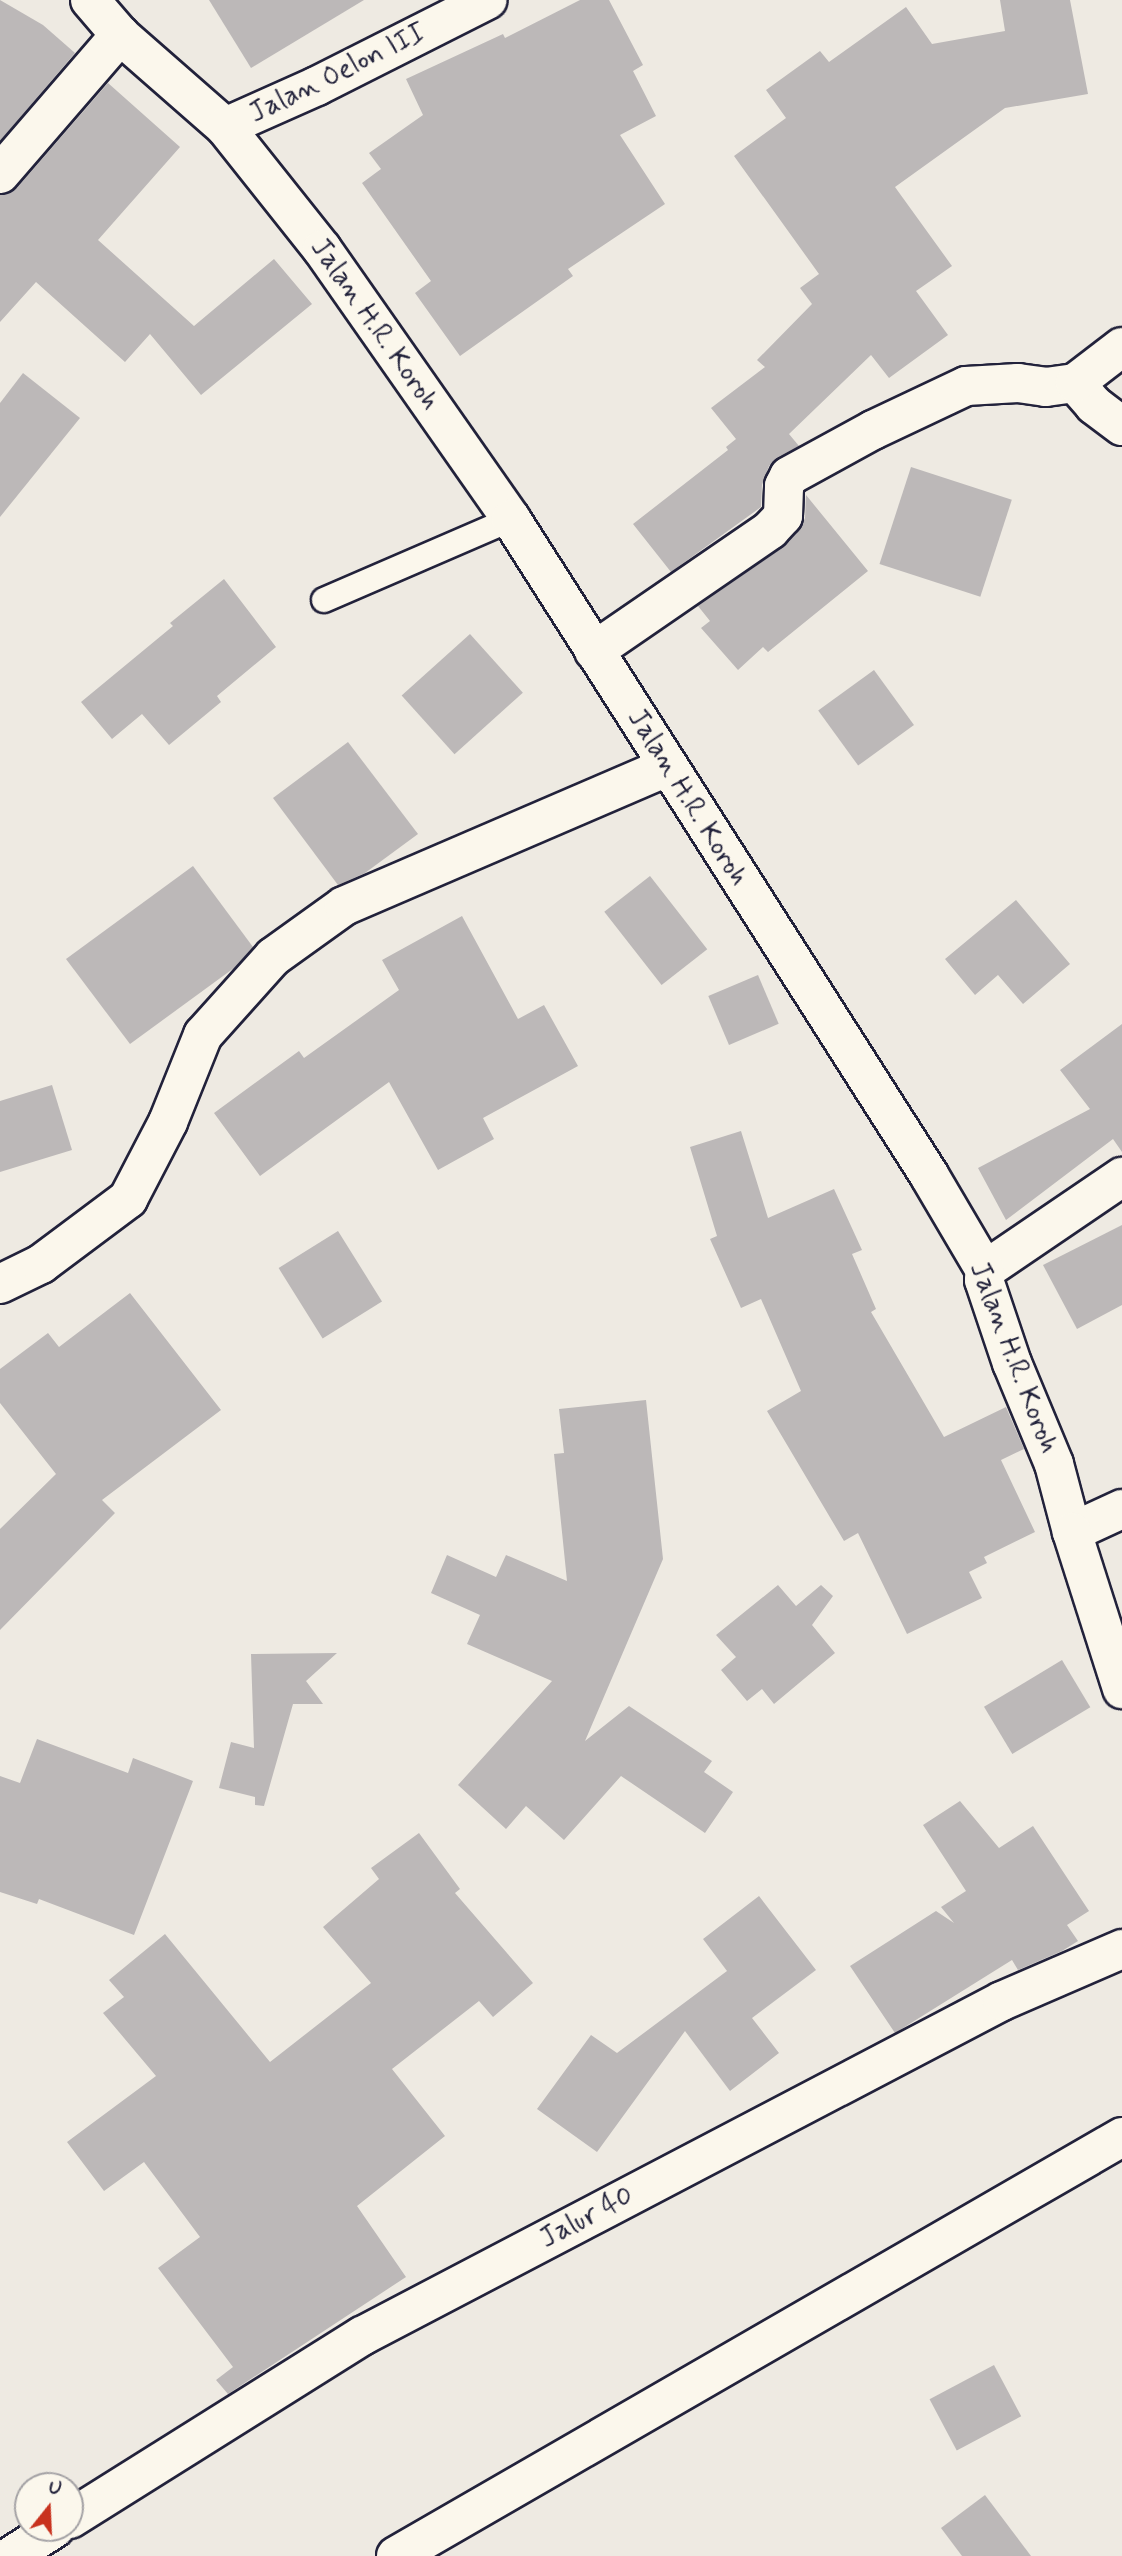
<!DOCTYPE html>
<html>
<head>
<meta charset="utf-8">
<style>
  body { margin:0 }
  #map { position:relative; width:1122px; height:2556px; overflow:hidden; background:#eeeae2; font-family:Mynerve,sans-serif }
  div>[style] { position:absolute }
  .building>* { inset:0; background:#bcb8b8; transform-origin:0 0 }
  .roads { filter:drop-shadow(2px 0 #22223b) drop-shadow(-2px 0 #22223b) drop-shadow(0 2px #22223b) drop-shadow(0 -2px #22223b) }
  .lane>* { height:24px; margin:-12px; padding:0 12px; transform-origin:12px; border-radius:12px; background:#fbf7ec }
  .street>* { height:38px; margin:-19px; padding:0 19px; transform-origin:19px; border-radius:19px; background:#fbf7ec }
  .secondary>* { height:38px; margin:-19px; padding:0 19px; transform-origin:19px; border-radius:19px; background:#fbf7ec }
  .highway>* { height:38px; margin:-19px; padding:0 19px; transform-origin:19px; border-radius:19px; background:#fbf7ec }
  span { translate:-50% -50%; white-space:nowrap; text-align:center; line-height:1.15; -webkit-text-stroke:6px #fbf7ec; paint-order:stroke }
  .street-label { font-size:28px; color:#22223b }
  .north { position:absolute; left:14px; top:2472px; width:70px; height:70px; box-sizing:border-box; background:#fbf7ec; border:2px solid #a4a2a5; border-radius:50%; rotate:18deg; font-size:19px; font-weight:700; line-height:28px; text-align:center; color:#22223b }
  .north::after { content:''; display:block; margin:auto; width:24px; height:32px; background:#c8321e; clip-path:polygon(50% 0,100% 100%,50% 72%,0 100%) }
</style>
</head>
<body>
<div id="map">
  <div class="building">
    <i style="clip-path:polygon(0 0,43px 25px,75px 53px,0 141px)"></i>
    <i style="clip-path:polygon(209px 0,364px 0,251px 68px)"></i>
    <i style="clip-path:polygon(580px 0,609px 0,643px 65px,633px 71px,656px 116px,620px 135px,665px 204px,568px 269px,573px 276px,460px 356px,415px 293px,431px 281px,362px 183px,381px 169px,369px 153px,423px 115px,406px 79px,503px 34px,505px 38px)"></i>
    <i style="clip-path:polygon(1000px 0,1070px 0,1088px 94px,1005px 108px,895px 187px,952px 266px,916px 291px,948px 335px,889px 378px,871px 355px,789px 434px,799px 446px,778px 457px,769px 466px,762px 485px,761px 507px,671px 572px,633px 524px,728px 450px,726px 447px,736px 439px,711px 408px,765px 367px,757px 360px,812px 304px,800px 288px,819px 274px,734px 156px,786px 118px,766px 90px,820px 51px,829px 62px,906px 7px,932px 44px,1005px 31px)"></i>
    <i style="clip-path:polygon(108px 83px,180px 147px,98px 240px,194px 326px,274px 259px,312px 304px,201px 395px,150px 334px,125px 362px,36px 282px,0 322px,0 195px,17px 188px)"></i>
    <i style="clip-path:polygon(23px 373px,80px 418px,0 517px,0 403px)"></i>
    <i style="left:911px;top:467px;width:106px;height:102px;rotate:18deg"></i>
    <i style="clip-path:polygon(806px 495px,868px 571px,768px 652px,763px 647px,738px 670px,701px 628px,710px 621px,698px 606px,786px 545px,799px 531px,805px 518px)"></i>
    <i style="clip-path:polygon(224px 579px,276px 647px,217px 696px,221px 702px,169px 745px,142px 714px,112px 739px,81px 702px,173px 626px,170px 623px)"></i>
    <i style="left:470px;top:634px;width:79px;height:92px;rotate:48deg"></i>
    <i style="left:874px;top:670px;width:68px;height:69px;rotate:54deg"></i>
    <i style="clip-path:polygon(348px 742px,418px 834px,365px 873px,338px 885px,273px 798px)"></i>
    <i style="clip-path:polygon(193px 866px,253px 947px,234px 968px,130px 1044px,66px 959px)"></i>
    <i style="left:650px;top:876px;width:93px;height:58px;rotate:52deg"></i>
    <i style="clip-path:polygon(1016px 900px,1070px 964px,1023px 1004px,998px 975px,975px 995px,945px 959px)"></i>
    <i style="clip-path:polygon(462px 916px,518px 1019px,544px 1005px,578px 1066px,483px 1118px,494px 1139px,438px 1170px,389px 1082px,260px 1176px,214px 1113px,299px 1051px,304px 1058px,399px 990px,382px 960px)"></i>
    <i style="left:758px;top:975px;width:53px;height:54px;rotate:67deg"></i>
    <i style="clip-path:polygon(1122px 1024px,1122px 1152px,1113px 1139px,1006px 1220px,978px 1168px,1090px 1109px,1060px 1070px)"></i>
    <i style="clip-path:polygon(52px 1085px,72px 1150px,0 1172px,0 1101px)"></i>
    <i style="clip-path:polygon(741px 1131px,768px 1218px,834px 1189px,862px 1250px,852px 1254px,876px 1309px,871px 1312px,944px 1437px,1006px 1407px,1024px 1449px,1001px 1460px,1035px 1532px,984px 1557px,987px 1563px,969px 1572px,982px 1598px,907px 1634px,858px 1533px,844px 1541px,767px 1411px,801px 1391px,761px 1299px,741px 1308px,710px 1239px,717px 1236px,690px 1147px)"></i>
    <i style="clip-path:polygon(1122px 1225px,1122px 1305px,1077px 1329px,1043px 1265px)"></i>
    <i style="left:338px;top:1231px;width:83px;height:70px;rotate:58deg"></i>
    <i style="clip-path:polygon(130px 1293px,221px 1410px,102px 1500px,115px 1513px,0 1630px,0 1529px,56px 1474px,0 1403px,0 1369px,48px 1333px,59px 1347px)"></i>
    <i style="clip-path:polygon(646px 1400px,663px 1559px,585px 1741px,629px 1706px,712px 1761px,704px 1772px,733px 1792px,705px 1833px,621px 1776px,564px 1840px,526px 1806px,506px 1829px,458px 1785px,552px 1681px,467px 1644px,480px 1615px,431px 1593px,447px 1555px,496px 1577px,506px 1555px,567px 1581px,554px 1454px,564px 1453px,559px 1409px)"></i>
    <i style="clip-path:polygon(778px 1585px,796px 1606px,821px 1585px,833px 1596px,812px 1625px,835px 1653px,774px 1704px,762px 1689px,747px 1701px,721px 1670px,736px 1657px,716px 1635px)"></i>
    <i style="clip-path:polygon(337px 1653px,306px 1681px,323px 1704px,293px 1704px,264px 1806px,255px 1805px,255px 1797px,219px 1788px,231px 1742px,254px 1748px,251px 1654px)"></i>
    <i style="left:1062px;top:1660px;width:55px;height:91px;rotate:59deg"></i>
    <i style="clip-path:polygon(37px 1739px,128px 1773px,133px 1758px,193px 1781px,134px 1935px,39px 1899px,37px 1904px,0 1892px,0 1776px,20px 1783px)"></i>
    <i style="clip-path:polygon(960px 1801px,999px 1848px,1033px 1826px,1089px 1911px,1067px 1925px,1078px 1941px,1062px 1951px,1018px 1970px,1012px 1960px,895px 2033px,850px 1966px,936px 1911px,954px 1923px,941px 1907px,966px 1891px,923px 1825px)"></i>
    <i style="clip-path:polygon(419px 1833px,460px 1889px,455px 1893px,533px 1983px,493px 2017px,479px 2001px,392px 2069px,445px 2136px,357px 2206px,406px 2277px,228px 2394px,216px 2380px,233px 2367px,158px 2268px,200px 2237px,144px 2162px,104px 2191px,67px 2142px,156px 2076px,103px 2013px,124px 1997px,109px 1980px,165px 1934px,270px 2062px,371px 1983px,323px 1927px,379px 1879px,371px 1868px)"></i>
    <i style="clip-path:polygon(759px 1896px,816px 1970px,752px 2018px,779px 2053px,730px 2091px,685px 2031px,597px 2152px,537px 2109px,591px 2035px,617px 2053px,727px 1971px,703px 1939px)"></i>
    <i style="left:994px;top:2365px;width:58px;height:73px;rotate:62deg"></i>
    <i style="clip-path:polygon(985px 2495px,1031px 2556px,962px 2556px,941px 2528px)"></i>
  </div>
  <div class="roads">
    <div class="lane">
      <i style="left:324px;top:600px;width:204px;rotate:-23.4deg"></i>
    </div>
    <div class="street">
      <i style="left:0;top:174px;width:184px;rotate:-49.2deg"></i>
      <i style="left:1075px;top:383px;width:29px;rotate:49deg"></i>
      <i style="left:1094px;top:405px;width:35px;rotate:37deg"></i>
      <i style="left:594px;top:651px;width:214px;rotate:-34.5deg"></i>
      <i style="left:770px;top:530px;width:19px;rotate:-47deg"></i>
      <i style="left:783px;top:516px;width:30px;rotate:-88deg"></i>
      <i style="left:784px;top:486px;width:11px;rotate:-63deg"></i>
      <i style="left:789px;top:476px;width:96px;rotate:-28.7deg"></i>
      <i style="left:873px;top:430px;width:103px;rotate:-25.3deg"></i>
      <i style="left:966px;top:386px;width:52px;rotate:-3.3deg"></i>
      <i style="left:1018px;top:383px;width:28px;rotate:8deg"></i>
      <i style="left:1046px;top:387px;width:29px;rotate:-8deg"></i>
      <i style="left:1075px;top:383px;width:59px;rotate:-37.5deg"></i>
      <i style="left:985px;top:1270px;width:166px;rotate:-34.2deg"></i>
      <i style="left:0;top:1284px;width:46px;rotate:-26deg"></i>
      <i style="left:41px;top:1264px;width:109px;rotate:-36.8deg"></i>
      <i style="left:128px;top:1199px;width:87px;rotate:-62.5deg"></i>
      <i style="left:168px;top:1122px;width:94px;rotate:-68.1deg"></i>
      <i style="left:203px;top:1035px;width:105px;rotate:-48.1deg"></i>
      <i style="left:273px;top:957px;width:87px;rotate:-35.7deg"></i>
      <i style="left:344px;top:906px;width:352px;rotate:-23.3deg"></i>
      <i style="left:1072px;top:1532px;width:55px;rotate:-24.7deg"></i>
    </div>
    <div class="secondary">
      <i style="left:90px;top:0;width:46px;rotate:49.4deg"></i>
      <i style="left:120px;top:35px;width:140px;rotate:41.2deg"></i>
      <i style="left:225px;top:127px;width:156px;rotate:51.5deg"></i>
      <i style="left:322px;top:249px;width:330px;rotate:55deg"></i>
      <i style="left:511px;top:519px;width:778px;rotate:57.49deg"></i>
      <i style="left:929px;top:1175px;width:110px;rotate:59.5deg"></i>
      <i style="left:985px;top:1270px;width:10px;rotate:96deg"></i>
      <i style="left:984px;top:1280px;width:88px;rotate:71.4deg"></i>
      <i style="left:1012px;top:1363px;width:109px;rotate:67.4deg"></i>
      <i style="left:1054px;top:1464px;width:70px;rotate:75.2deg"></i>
      <i style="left:1072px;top:1532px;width:165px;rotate:72.3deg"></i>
      <i style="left:225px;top:127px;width:101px;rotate:-24deg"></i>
      <i style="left:317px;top:86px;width:191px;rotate:-26.8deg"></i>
    </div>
    <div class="highway">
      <i style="left:70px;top:2519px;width:345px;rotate:-32.1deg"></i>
      <i style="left:362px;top:2336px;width:722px;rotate:-27.63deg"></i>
      <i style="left:1002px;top:2001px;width:131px;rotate:-23.4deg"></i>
      <i style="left:11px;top:2556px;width:52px;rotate:-32.5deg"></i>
      <i style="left:396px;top:2556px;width:838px;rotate:-29.99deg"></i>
    </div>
  </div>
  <div class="street-label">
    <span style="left:338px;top:74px;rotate:-26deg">Jalan Oelon III</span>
    <span style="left:374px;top:325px;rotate:55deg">Jalan H.R. Koroh</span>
    <span style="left:687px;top:798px;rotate:58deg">Jalan H.R. Koroh</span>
    <span style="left:1013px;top:1358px;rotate:69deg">Jalan H.R. Koroh</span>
    <span style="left:587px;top:2218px;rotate:-28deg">Jalur 40</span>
  </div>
  <div class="north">U</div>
</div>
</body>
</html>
